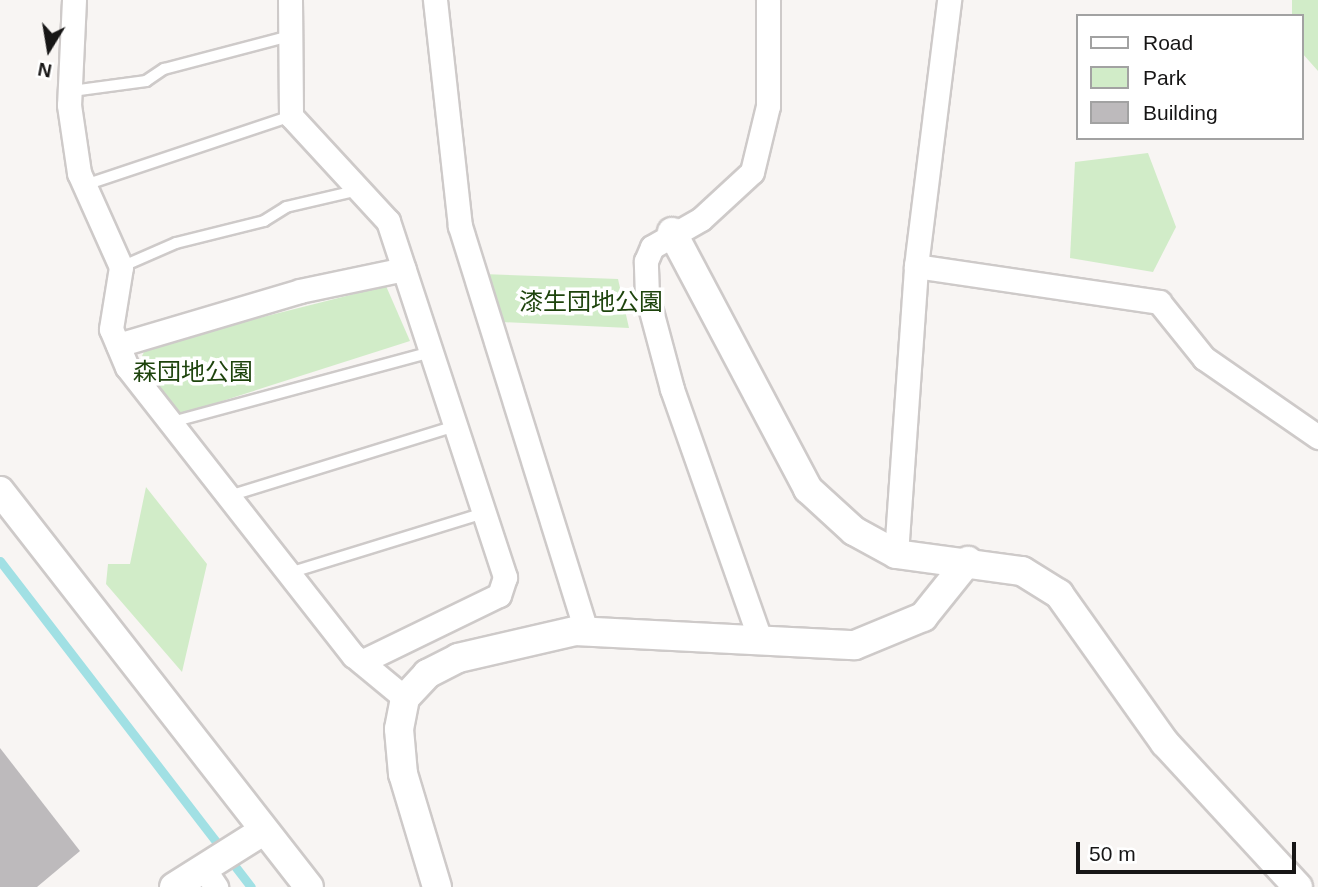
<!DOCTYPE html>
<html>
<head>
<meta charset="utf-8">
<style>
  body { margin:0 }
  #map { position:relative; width:1318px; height:887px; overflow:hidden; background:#f8f5f3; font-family:Arial,"Noto Sans JP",sans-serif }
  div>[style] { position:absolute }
  .green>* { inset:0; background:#d1ecc8 }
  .stream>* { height:9px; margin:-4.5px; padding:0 4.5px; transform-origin:4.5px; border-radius:4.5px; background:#a1e0e4 }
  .building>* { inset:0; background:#bdbabc }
  .roads { filter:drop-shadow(2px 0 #cecac9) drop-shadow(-2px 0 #cecac9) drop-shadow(0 2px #cecac9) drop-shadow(0 -2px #cecac9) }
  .service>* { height:10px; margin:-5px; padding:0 5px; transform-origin:5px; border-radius:5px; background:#fff }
  .minor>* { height:23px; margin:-11.5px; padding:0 11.5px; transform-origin:11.5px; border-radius:11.5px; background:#fff }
  .tertiary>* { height:28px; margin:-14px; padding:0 14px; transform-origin:14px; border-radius:14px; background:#fff }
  span { translate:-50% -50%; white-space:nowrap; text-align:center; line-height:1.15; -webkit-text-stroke:7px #fff; paint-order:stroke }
  .park-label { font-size:24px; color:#1e440d }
  .legend { position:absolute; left:1076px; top:14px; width:228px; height:126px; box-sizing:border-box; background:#fff; border:2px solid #a2a2a2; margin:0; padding:9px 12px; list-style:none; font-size:21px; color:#171616 }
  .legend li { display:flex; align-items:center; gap:14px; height:35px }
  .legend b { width:35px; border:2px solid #a2a2a2 }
  .north { position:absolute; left:14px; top:14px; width:70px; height:70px; -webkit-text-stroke:5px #fff; paint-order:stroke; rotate:191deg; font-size:19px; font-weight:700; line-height:28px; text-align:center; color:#171616 }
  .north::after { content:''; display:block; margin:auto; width:24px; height:32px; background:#171616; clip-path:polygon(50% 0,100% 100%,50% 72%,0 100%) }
  .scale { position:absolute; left:1076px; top:842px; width:220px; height:32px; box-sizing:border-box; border:4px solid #171616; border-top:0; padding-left:9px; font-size:21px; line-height:24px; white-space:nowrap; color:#171616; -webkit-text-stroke:5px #fff; paint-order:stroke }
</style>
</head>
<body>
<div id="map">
  <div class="green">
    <i style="clip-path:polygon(1292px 0,1318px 0,1318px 71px,1302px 53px,1302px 16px,1292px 16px)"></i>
    <i style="clip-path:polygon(1148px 153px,1176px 227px,1153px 272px,1070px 258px,1075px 162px)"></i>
    <i style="clip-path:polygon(482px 274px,618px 279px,629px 328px,502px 322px)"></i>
    <i style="clip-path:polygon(386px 286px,410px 341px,172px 417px,136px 368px,147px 346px)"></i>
    <i style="clip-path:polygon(146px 487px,207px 564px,182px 672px,106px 584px,108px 564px,130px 564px)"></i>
  </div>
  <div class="stream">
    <i style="left:0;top:561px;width:411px;rotate:52.4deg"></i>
  </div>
  <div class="building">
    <i style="clip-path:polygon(0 748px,80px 851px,37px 887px,0 887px)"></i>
  </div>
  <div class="roads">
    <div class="service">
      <i style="left:72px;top:91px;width:75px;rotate:-7.7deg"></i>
      <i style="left:146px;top:81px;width:22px;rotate:-34deg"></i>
      <i style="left:164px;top:69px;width:130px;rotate:-14.7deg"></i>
      <i style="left:82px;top:186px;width:220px;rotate:-18.5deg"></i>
      <i style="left:121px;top:267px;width:60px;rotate:-23.6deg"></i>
      <i style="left:176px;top:243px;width:91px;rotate:-14deg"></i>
      <i style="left:264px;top:221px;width:26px;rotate:-32deg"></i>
      <i style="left:286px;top:207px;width:75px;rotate:-13.1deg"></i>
      <i style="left:172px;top:422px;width:268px;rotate:-15.1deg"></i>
      <i style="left:229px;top:496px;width:237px;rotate:-17.2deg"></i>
      <i style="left:289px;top:573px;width:204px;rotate:-17.1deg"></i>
    </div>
    <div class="minor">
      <i style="left:74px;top:0;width:105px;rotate:92.7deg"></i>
      <i style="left:69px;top:105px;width:69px;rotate:81.6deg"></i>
      <i style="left:79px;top:173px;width:103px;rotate:65.9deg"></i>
      <i style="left:121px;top:267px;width:63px;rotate:99.2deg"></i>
      <i style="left:111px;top:329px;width:41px;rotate:67.2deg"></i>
      <i style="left:127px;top:367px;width:367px;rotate:51.9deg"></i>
      <i style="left:354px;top:656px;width:66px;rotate:39.5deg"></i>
      <i style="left:290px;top:0;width:116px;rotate:89.5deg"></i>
      <i style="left:291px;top:116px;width:143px;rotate:47.3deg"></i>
      <i style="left:388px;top:221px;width:375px;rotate:71.8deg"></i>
      <i style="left:505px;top:577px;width:19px;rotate:108deg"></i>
      <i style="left:499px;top:595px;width:153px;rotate:154.1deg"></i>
      <i style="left:435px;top:0;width:227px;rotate:83.7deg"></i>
      <i style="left:460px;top:226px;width:424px;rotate:72.7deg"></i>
      <i style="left:916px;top:266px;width:246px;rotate:8.4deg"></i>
      <i style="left:1159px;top:302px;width:72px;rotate:51.2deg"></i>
      <i style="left:1204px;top:358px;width:139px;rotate:34.7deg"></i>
      <i style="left:118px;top:345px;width:190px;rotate:-16.5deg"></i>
      <i style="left:300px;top:291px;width:106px;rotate:-11.9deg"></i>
      <i style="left:896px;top:554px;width:289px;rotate:-86deg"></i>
      <i style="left:916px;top:266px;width:268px;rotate:-82.9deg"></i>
      <i style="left:760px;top:639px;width:265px;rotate:-109.4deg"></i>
      <i style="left:672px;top:389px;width:96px;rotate:-105deg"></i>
      <i style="left:647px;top:296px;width:35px;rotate:-92deg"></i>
      <i style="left:646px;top:261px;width:15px;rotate:-67deg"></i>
      <i style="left:652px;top:247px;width:56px;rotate:-29.7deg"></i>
      <i style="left:701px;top:219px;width:69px;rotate:-42.7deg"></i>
      <i style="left:752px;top:172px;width:68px;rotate:-76.4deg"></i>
      <i style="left:768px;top:106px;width:106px;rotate:-90deg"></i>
      <i style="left:204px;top:869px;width:22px;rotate:56deg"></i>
    </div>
    <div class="tertiary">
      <i style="left:672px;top:232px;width:291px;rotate:62.1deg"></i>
      <i style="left:808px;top:489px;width:62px;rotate:42.4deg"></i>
      <i style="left:854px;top:531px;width:48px;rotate:28.7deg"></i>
      <i style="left:896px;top:554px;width:127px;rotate:7.7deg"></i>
      <i style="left:1022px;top:571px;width:44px;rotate:31.9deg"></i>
      <i style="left:1059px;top:594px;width:183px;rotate:54.6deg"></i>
      <i style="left:1165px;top:743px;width:196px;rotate:47.3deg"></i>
      <i style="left:0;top:491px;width:502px;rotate:52.03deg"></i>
      <i style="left:174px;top:887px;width:105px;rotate:-32.2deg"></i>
      <i style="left:437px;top:887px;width:118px;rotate:-106.7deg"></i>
      <i style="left:403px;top:774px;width:45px;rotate:-95.1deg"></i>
      <i style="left:399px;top:729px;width:32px;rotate:-79deg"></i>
      <i style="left:405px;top:698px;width:33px;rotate:-47deg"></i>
      <i style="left:427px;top:674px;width:35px;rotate:-27deg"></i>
      <i style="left:458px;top:658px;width:120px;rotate:-13deg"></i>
      <i style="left:575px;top:631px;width:280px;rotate:2.9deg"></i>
      <i style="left:855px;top:645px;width:74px;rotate:-22.4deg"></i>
      <i style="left:923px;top:617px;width:72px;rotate:-51.2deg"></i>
    </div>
  </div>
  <div class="park-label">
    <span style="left:591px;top:302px">漆生団地公園</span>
    <span style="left:193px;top:372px">森団地公園</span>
  </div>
  <ul class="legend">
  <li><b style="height:9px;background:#fff"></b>Road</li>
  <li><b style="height:19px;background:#d1ecc8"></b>Park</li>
  <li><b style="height:19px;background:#bdbabc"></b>Building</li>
  </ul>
  <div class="north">N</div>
  <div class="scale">50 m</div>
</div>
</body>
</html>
